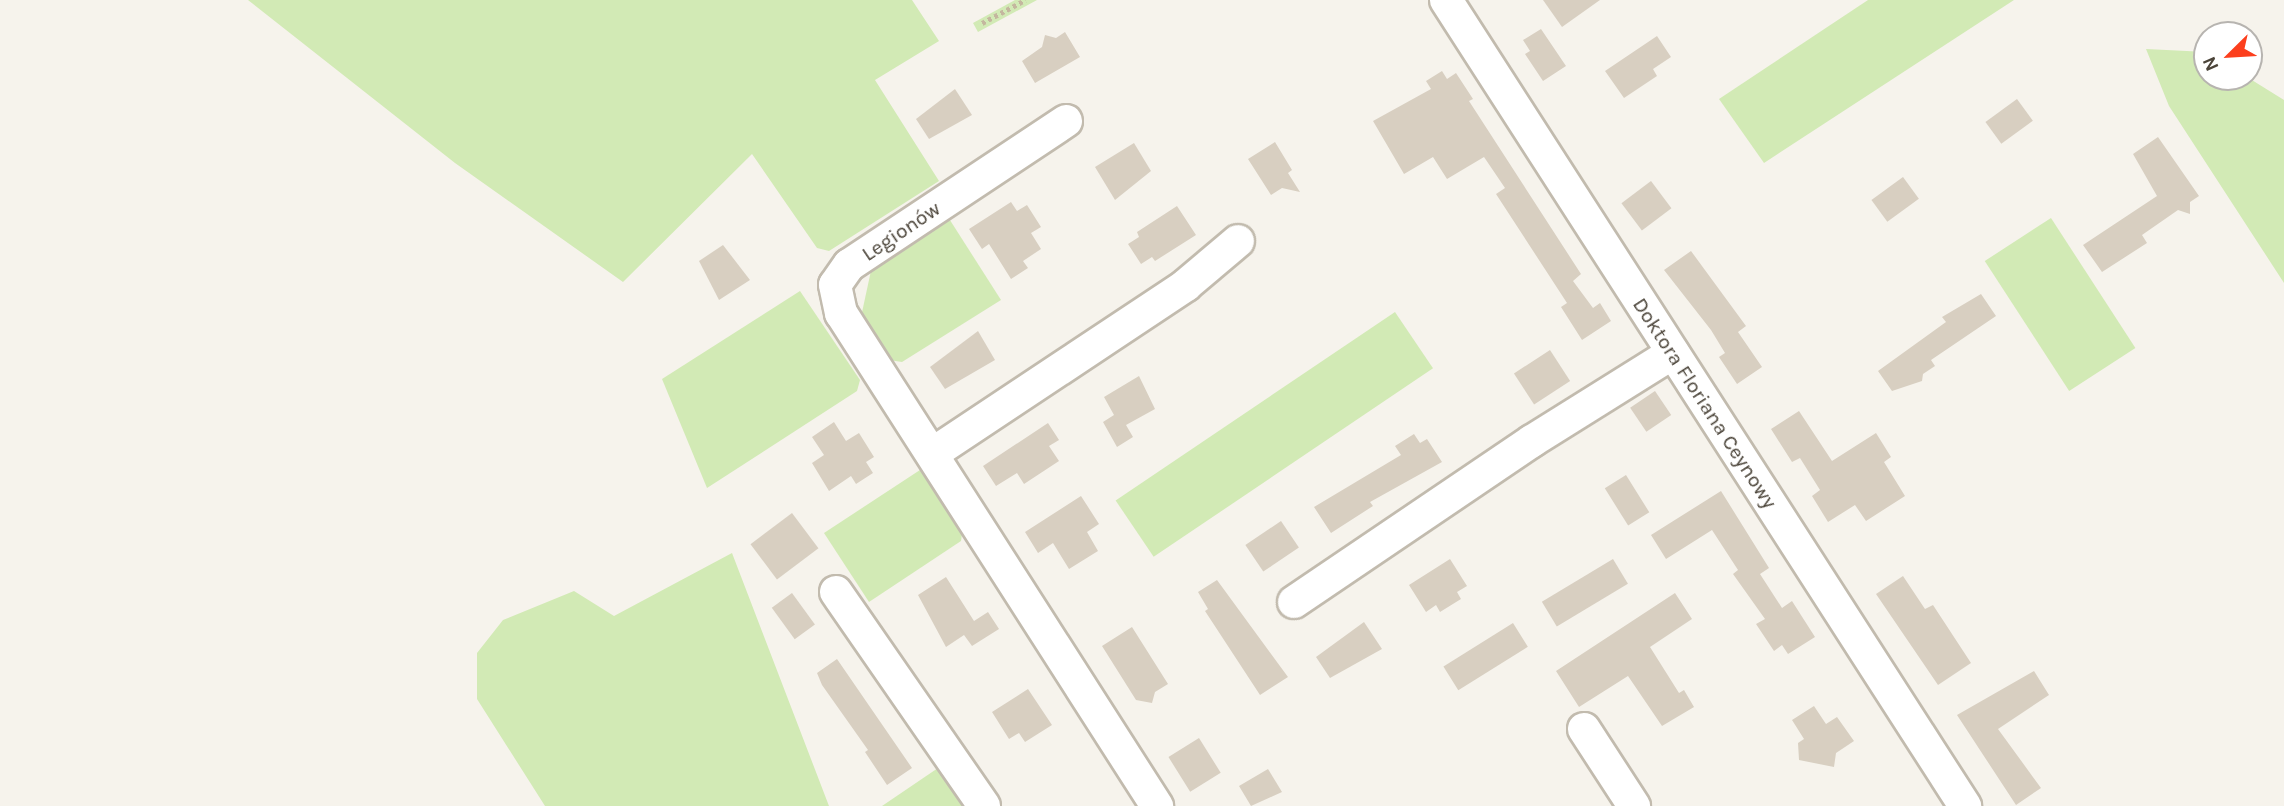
<!DOCTYPE html>
<html>
<head>
<meta charset="utf-8">
<style>
  body { margin:0 }
  #map { position:relative; width:2284px; height:806px; overflow:hidden; background:#f6f3ec; font-family:Karla,sans-serif }
  div>[style] { position:absolute }
  .green>* { inset:0; background:#d2eab5; transform-origin:0 0 }
  .building>* { inset:0; background:#d8cfc1; transform-origin:0 0 }
  .path>* { height:4.5px; margin-top:-2.25px; transform-origin:0; background:repeating-linear-gradient(90deg,#c4b79f 0 3.5px,transparent 0 7px) }
  .roads { filter:drop-shadow(2px 0 #c2bbae) drop-shadow(-2px 0 #c2bbae) drop-shadow(0 2px #c2bbae) drop-shadow(0 -2px #c2bbae) }
  .minor>* { height:32px; margin:-16px; padding:0 16px; transform-origin:16px; border-radius:16px; background:#fff }
  span { translate:-50% -50%; white-space:nowrap; text-align:center; line-height:1.15; -webkit-text-stroke:5px #fff; paint-order:stroke }
  .street-label { font-size:21px; color:#4b4439 }
  .north { position:absolute; left:2193px; top:21px; width:70px; height:70px; box-sizing:border-box; background:#fff; border:2px solid #b7b4b0; border-radius:50%; rotate:246deg; font-size:19px; font-weight:700; line-height:28px; text-align:center; color:#4b4439 }
  .north::after { content:''; display:block; margin:auto; width:24px; height:32px; background:#fc3f1d; clip-path:polygon(50% 0,100% 100%,50% 72%,0 100%) }
</style>
</head>
<body>
<div id="map">
  <div class="green">
    <i style="clip-path:polygon(248px 0,912px 0,939px 41px,875px 80px,939px 181px,829px 251px,817px 248px,752px 154px,623px 282px,455px 163px)"></i>
    <i style="clip-path:polygon(1015px 0,1037px 0,978px 32px,973px 23px)"></i>
    <i style="clip-path:polygon(1868px 0,2014px 0,1764px 163px,1719px 99px)"></i>
    <i style="clip-path:polygon(2146px 49px,2207px 52px,2207px 77px,2247px 77px,2284px 100px,2284px 283px,2169px 106px)"></i>
    <i style="clip-path:polygon(948px 217px,1001px 300px,902px 362px,889px 360px,861px 317px,872px 266px)"></i>
    <i style="left:2051px;top:218px;width:155px;height:79px;rotate:57deg"></i>
    <i style="clip-path:polygon(800px 291px,860px 380px,857px 391px,707px 488px,662px 379px)"></i>
    <i style="left:1395px;top:312px;width:68px;height:337px;rotate:56deg"></i>
    <i style="clip-path:polygon(920px 470px,962px 534px,961px 541px,869px 602px,824px 533px)"></i>
    <i style="clip-path:polygon(732px 553px,829px 806px,545px 806px,477px 699px,477px 653px,503px 620px,574px 591px,614px 616px)"></i>
    <i style="clip-path:polygon(938px 768px,963px 806px,882px 806px)"></i>
  </div>
  <div class="building">
    <i style="clip-path:polygon(1543px 0,1600px 0,1562px 27px)"></i>
    <i style="clip-path:polygon(1541px 29px,1566px 66px,1543px 81px,1525px 54px,1530px 51px,1523px 40px)"></i>
    <i style="clip-path:polygon(1065px 32px,1080px 57px,1035px 83px,1022px 61px,1042px 47px,1045px 35px,1056px 38px)"></i>
    <i style="clip-path:polygon(1657px 36px,1671px 57px,1653px 69px,1657px 76px,1624px 98px,1605px 71px)"></i>
    <i style="clip-path:polygon(1442px 71px,1447px 79px,1456px 73px,1473px 99px,1469px 101px,1581px 274px,1573px 281px,1593px 308px,1600px 303px,1611px 321px,1582px 340px,1561px 307px,1567px 303px,1496px 194px,1505px 188px,1484px 157px,1447px 179px,1433px 157px,1404px 174px,1373px 121px,1431px 89px,1426px 81px)"></i>
    <i style="clip-path:polygon(955px 89px,972px 115px,929px 139px,916px 119px)"></i>
    <i style="left:2017px;top:99px;width:27px;height:39px;rotate:54deg"></i>
    <i style="clip-path:polygon(2158px 137px,2199px 196px,2190px 202px,2190px 214px,2178px 210px,2142px 235px,2147px 243px,2102px 272px,2083px 245px,2157px 196px,2133px 154px)"></i>
    <i style="clip-path:polygon(1275px 142px,1292px 170px,1288px 173px,1300px 192px,1282px 188px,1271px 195px,1248px 159px)"></i>
    <i style="clip-path:polygon(1134px 143px,1151px 171px,1115px 200px,1095px 167px)"></i>
    <i style="left:1903px;top:177px;width:27px;height:39px;rotate:54deg"></i>
    <i style="left:1651px;top:181px;width:34px;height:37px;rotate:53deg"></i>
    <i style="clip-path:polygon(1011px 202px,1017px 211px,1027px 205px,1041px 227px,1031px 233px,1041px 249px,1023px 261px,1028px 268px,1011px 279px,989px 244px,982px 249px,969px 229px)"></i>
    <i style="clip-path:polygon(1177px 206px,1196px 235px,1155px 261px,1152px 257px,1141px 264px,1128px 244px,1139px 237px,1137px 232px)"></i>
    <i style="clip-path:polygon(723px 245px,750px 280px,719px 300px,699px 261px)"></i>
    <i style="clip-path:polygon(1691px 251px,1746px 326px,1738px 332px,1762px 367px,1737px 384px,1719px 357px,1725px 353px,1711px 330px,1664px 270px)"></i>
    <i style="clip-path:polygon(1981px 294px,1996px 316px,1931px 360px,1935px 366px,1923px 374px,1922px 381px,1892px 391px,1878px 371px,1946px 322px,1942px 317px)"></i>
    <i style="clip-path:polygon(978px 331px,995px 360px,945px 389px,930px 367px)"></i>
    <i style="left:1550px;top:350px;width:37px;height:43px;rotate:57deg"></i>
    <i style="clip-path:polygon(1139px 376px,1155px 409px,1126px 425px,1133px 437px,1117px 447px,1103px 422px,1114px 415px,1104px 397px)"></i>
    <i style="left:1655px;top:391px;width:29px;height:30px;rotate:56deg"></i>
    <i style="clip-path:polygon(1799px 411px,1832px 461px,1876px 433px,1891px 457px,1884px 462px,1905px 496px,1866px 521px,1855px 505px,1828px 522px,1812px 496px,1820px 490px,1800px 458px,1792px 462px,1771px 429px)"></i>
    <i style="clip-path:polygon(834px 422px,846px 441px,859px 433px,874px 457px,866px 462px,873px 473px,856px 484px,851px 476px,829px 491px,812px 463px,824px 455px,812px 437px)"></i>
    <i style="clip-path:polygon(1048px 423px,1059px 440px,1049px 446px,1059px 461px,1024px 484px,1017px 473px,996px 486px,983px 466px)"></i>
    <i style="clip-path:polygon(1414px 434px,1420px 443px,1427px 439px,1442px 462px,1370px 502px,1373px 506px,1331px 533px,1314px 507px,1401px 455px,1395px 446px)"></i>
    <i style="left:1626px;top:475px;width:44px;height:25px;rotate:58deg"></i>
    <i style="clip-path:polygon(1721px 491px,1769px 568px,1760px 574px,1782px 608px,1792px 601px,1815px 637px,1788px 654px,1782px 645px,1774px 651px,1756px 624px,1765px 619px,1733px 574px,1738px 570px,1712px 530px,1666px 559px,1651px 535px)"></i>
    <i style="clip-path:polygon(1081px 496px,1099px 524px,1087px 532px,1098px 551px,1069px 569px,1053px 543px,1038px 553px,1025px 532px)"></i>
    <i style="left:792px;top:513px;width:44px;height:52px;rotate:53deg"></i>
    <i style="left:1281px;top:521px;width:32px;height:43px;rotate:56deg"></i>
    <i style="clip-path:polygon(1450px 559px,1467px 586px,1457px 592px,1461px 599px,1440px 612px,1436px 605px,1426px 612px,1409px 585px)"></i>
    <i style="left:1613px;top:559px;width:29px;height:83px;rotate:59deg"></i>
    <i style="clip-path:polygon(1903px 576px,1925px 609px,1933px 605px,1971px 663px,1938px 685px,1876px 594px)"></i>
    <i style="clip-path:polygon(946px 577px,974px 621px,988px 612px,999px 629px,972px 646px,964px 635px,946px 647px,918px 595px)"></i>
    <i style="clip-path:polygon(1217px 580px,1288px 677px,1260px 695px,1205px 611px,1208px 609px,1198px 592px)"></i>
    <i style="left:792px;top:593px;width:39px;height:25px;rotate:54deg"></i>
    <i style="clip-path:polygon(1675px 593px,1692px 619px,1650px 647px,1679px 693px,1684px 690px,1694px 707px,1662px 726px,1628px 676px,1579px 707px,1556px 671px)"></i>
    <i style="clip-path:polygon(1364px 622px,1382px 649px,1330px 678px,1316px 657px)"></i>
    <i style="left:1513px;top:623px;width:28px;height:82px;rotate:58deg"></i>
    <i style="clip-path:polygon(1132px 627px,1168px 684px,1155px 692px,1152px 703px,1136px 700px,1102px 646px)"></i>
    <i style="clip-path:polygon(837px 659px,912px 768px,887px 785px,865px 752px,868px 750px,822px 685px,817px 673px)"></i>
    <i style="clip-path:polygon(2034px 671px,2049px 695px,1998px 729px,2041px 788px,2016px 805px,1957px 715px)"></i>
    <i style="clip-path:polygon(1028px 689px,1052px 725px,1025px 742px,1019px 733px,1009px 739px,992px 712px)"></i>
    <i style="clip-path:polygon(1814px 706px,1826px 724px,1837px 717px,1854px 741px,1836px 753px,1834px 767px,1799px 760px,1798px 743px,1804px 739px,1792px 720px)"></i>
    <i style="left:1199px;top:738px;width:41px;height:36px;rotate:58deg"></i>
    <i style="clip-path:polygon(1268px 769px,1282px 792px,1251px 806px,1239px 786px)"></i>
  </div>
  <div class="path">
    <i style="left:982px;top:23px;width:49px;rotate:-28.1deg"></i>
  </div>
  <div class="roads">
    <div class="minor">
      <i style="left:1446px;top:0;width:959px;rotate:57.22deg"></i>
      <i style="left:1066px;top:121px;width:260px;rotate:146.4deg"></i>
      <i style="left:849px;top:265px;width:24px;rotate:125deg"></i>
      <i style="left:835px;top:285px;width:29px;rotate:78deg"></i>
      <i style="left:841px;top:313px;width:586px;rotate:57.34deg"></i>
      <i style="left:932px;top:454px;width:305px;rotate:-33.6deg"></i>
      <i style="left:1186px;top:285px;width:68px;rotate:-40.2deg"></i>
      <i style="left:836px;top:592px;width:260px;rotate:55.3deg"></i>
      <i style="left:1294px;top:602px;width:287px;rotate:-34.1deg"></i>
      <i style="left:1532px;top:441px;width:166px;rotate:-32deg"></i>
      <i style="left:1584px;top:729px;width:92px;rotate:57deg"></i>
    </div>
  </div>
  <div class="street-label">
    <span style="left:901px;top:231px;rotate:-34deg">Legionów</span>
    <span style="left:1705px;top:403px;rotate:57deg">Doktora Floriana Ceynowy</span>
  </div>
  <div class="north">N</div>
</div>
</body>
</html>
